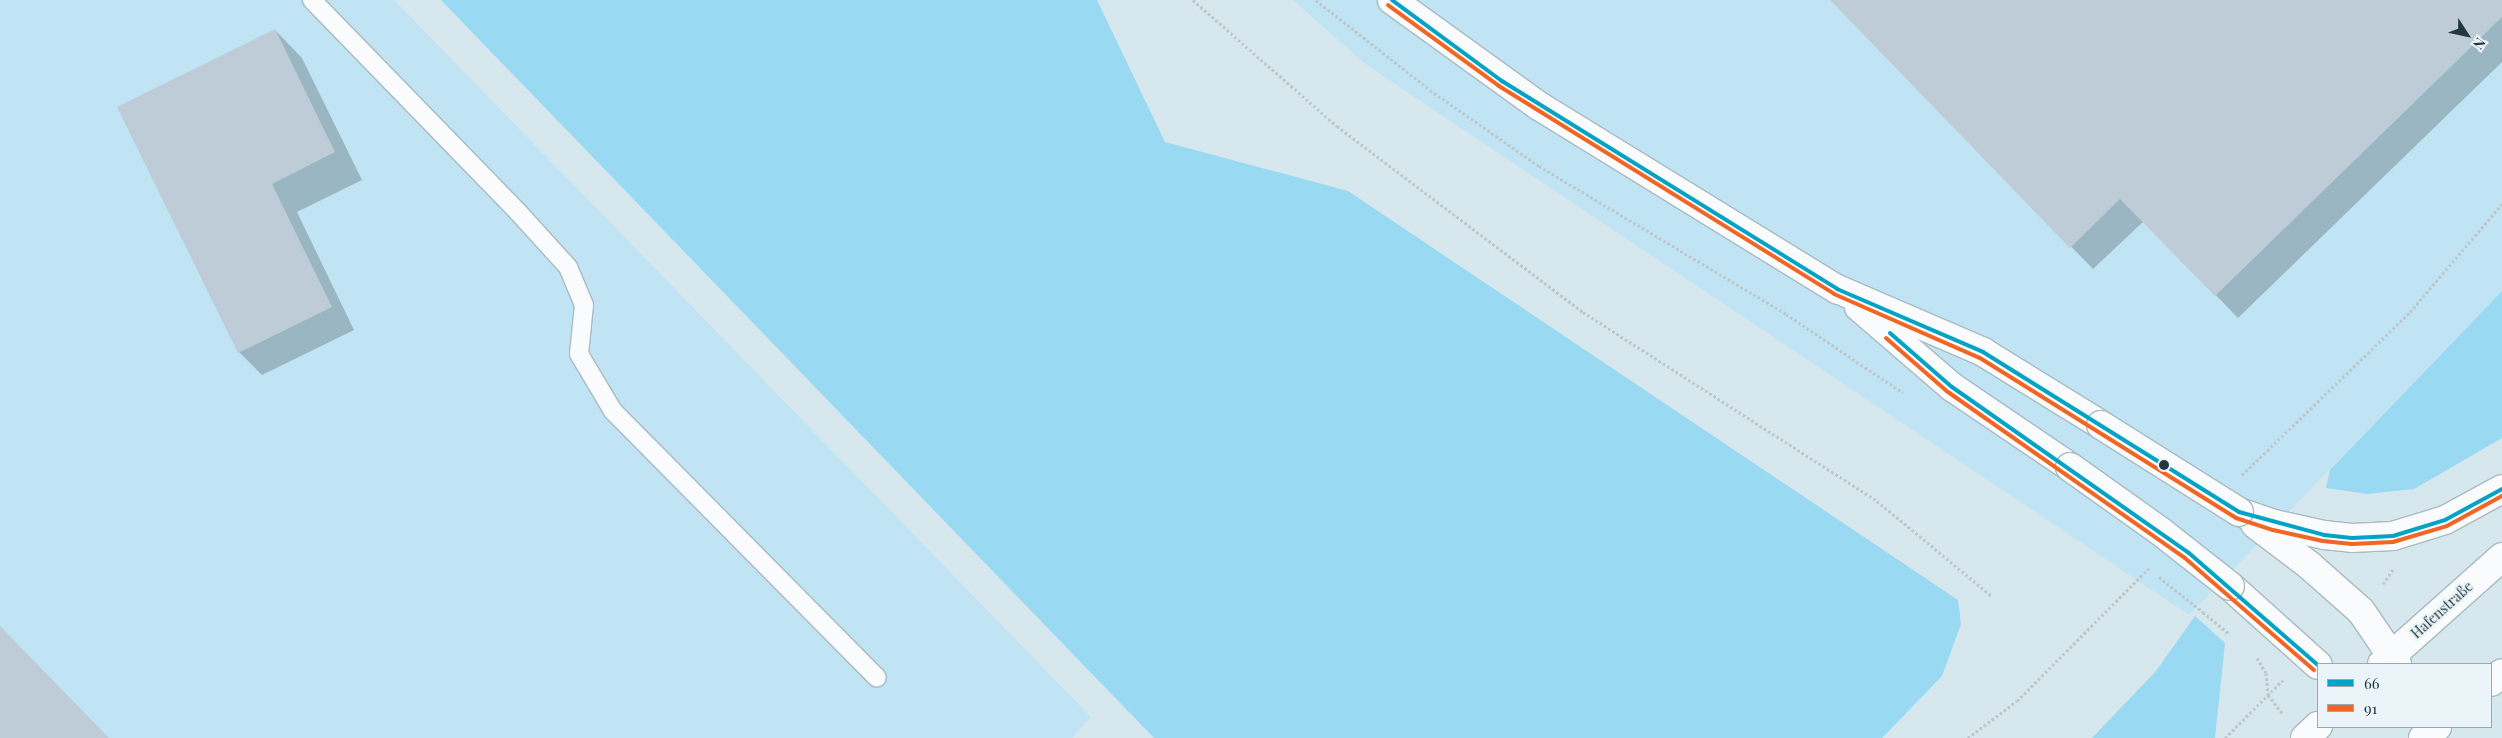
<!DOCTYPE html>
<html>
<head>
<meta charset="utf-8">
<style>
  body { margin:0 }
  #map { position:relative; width:2502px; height:738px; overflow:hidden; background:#d6e7ee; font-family:"Playfair Display",serif }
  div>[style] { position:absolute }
  .built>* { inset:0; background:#c1e4f4 }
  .green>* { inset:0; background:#9ad9f2 }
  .shadow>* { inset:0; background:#0003 }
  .building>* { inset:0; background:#bdccd6 }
  .path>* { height:3px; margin-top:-1.5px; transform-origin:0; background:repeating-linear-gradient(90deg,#bdc7c9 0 2.5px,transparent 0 5px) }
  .roads { filter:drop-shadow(1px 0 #a9bac2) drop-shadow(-1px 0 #a9bac2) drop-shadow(0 1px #a9bac2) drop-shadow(0 -1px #a9bac2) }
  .lane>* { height:18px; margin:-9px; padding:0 9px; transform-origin:9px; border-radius:9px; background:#f9fbfc }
  .secondary>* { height:28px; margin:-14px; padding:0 14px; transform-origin:14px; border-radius:14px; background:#f9fbfc }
  .path-bridge>* { height:3px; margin-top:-1.5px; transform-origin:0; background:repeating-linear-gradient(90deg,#bdc7c9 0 2.5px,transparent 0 5px) }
  .bridges { filter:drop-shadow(1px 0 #a9bac2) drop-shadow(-1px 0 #a9bac2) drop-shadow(0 1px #a9bac2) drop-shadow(0 -1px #a9bac2) }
  .secondary-bridge>* { height:28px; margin:-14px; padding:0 14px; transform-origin:14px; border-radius:14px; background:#f9fbfc }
  .bus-1>* { height:4px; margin:-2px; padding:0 2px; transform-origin:2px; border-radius:2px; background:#02a3c7 }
  .bus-2>* { height:4px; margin:-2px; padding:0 2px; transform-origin:2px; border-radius:2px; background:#f26522 }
  .dots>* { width:14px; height:14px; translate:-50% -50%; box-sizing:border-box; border:2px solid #eaf4f9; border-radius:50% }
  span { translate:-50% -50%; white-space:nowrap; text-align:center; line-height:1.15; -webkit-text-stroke:4.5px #eaf4f9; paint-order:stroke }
  .street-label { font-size:14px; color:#223841 }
  .legend { position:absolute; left:2317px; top:663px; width:175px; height:65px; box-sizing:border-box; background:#eaf4f9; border:1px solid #9aa9af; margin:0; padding:6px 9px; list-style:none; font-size:15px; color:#223841 }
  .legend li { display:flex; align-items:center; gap:10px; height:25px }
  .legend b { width:25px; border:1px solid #9aa9af }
  .north { position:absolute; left:2442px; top:10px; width:50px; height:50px; -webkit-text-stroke:4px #eaf4f9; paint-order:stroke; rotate:125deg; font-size:14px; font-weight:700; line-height:20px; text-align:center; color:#223841 }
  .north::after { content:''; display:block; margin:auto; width:18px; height:22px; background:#223841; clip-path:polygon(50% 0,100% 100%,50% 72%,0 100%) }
</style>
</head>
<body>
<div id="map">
  <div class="built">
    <i style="clip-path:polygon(0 0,394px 0,1091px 717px,1072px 738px,0 738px)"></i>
    <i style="clip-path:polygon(1293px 0,2502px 0,2502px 291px,2189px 615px,1364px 63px)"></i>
  </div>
  <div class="green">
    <i style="clip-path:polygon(441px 0,1097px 0,1165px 142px,1348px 191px,1958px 600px,1961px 624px,1942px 676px,1882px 738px,1154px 738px)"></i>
    <i style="clip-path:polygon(2502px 291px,2502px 438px,2414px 489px,2367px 494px,2326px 488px,2330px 470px)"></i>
    <i style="clip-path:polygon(2195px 616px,2225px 643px,2215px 738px,2092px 738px,2156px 671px)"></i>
  </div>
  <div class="shadow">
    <i style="clip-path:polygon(1831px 0,2502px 0,2502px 62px,2238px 318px,2144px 221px,2093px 269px)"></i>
    <i style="clip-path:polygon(275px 30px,302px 58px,362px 180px,297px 212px,354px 330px,262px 375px,240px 353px,119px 108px)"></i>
  </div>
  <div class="building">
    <i style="clip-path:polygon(1830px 0,2502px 0,2502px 17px,2215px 296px,2120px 199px,2070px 248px)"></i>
    <i style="clip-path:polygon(275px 29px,335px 152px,272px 184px,332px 307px,238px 353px,117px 107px)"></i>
    <i style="clip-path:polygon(0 626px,109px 738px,0 738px)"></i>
  </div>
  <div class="path">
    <i style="left:1193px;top:0;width:191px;rotate:41.2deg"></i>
    <i style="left:1337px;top:126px;width:308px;rotate:37.1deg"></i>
    <i style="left:1583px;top:312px;width:350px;rotate:32.7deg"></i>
    <i style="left:1877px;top:501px;width:149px;rotate:39.6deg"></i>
    <i style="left:1316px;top:0;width:145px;rotate:38.3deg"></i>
    <i style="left:1430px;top:90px;width:133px;rotate:34.9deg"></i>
    <i style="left:1539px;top:166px;width:288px;rotate:30.9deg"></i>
    <i style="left:1786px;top:314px;width:141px;rotate:34deg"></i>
    <i style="left:2242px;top:475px;width:234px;rotate:-44.1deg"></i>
    <i style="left:2410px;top:312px;width:142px;rotate:-49.6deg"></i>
    <i style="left:2383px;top:584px;width:18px;rotate:-56deg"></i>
    <i style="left:2203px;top:612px;width:35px;rotate:40deg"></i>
    <i style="left:2257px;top:658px;width:17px;rotate:59deg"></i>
    <i style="left:2266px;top:673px;width:22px;rotate:85deg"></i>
    <i style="left:2268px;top:695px;width:24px;rotate:52deg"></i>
    <i style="left:1968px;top:738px;width:61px;rotate:-37.1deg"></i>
    <i style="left:2017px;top:701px;width:190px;rotate:-45.2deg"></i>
    <i style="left:2225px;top:738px;width:82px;rotate:-45deg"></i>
  </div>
  <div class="roads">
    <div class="lane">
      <i style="left:312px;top:0;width:296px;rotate:45.8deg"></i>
      <i style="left:518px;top:212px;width:74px;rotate:47.7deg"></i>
      <i style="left:568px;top:267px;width:41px;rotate:67.2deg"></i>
      <i style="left:584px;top:305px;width:49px;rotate:95.8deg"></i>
      <i style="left:579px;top:354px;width:66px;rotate:59.2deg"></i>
      <i style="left:613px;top:411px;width:375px;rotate:45.3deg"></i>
    </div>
    <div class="secondary">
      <i style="left:1392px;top:0;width:181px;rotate:35.8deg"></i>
      <i style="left:1539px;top:106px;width:350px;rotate:31.6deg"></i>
      <i style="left:1837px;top:289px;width:159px;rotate:23.3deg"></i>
      <i style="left:1983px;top:352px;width:139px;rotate:31.7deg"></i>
      <i style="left:1859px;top:307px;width:123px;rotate:40.7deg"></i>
      <i style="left:1952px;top:387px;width:143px;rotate:34.1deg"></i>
      <i style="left:2239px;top:512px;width:37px;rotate:19deg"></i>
      <i style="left:2274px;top:524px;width:51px;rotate:12.4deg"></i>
      <i style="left:2324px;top:535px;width:28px;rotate:6deg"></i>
      <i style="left:2352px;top:538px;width:41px;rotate:-2.8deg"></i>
      <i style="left:2393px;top:536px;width:54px;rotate:-17.1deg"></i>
      <i style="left:2445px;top:520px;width:65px;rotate:-28.5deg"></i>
      <i style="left:2255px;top:524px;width:68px;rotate:37.2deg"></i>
      <i style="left:2309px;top:565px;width:69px;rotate:41.5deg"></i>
      <i style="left:2361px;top:611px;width:64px;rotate:55.8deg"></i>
      <i style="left:2230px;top:586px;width:118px;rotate:41.9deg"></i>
      <i style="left:2382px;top:664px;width:161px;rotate:-41.7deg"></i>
      <i style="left:2491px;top:682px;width:14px;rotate:-39deg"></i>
      <i style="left:2305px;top:738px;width:18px;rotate:-43deg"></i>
      <i style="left:2423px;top:738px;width:18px;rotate:-38deg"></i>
    </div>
  </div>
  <div class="path-bridge">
    <i style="left:2159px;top:577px;width:56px;rotate:38.5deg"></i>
  </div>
  <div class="bridges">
    <div class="secondary-bridge">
      <i style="left:2101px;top:425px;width:163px;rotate:32.2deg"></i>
      <i style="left:2070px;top:467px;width:110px;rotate:35.4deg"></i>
      <i style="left:2160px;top:531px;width:89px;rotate:38.2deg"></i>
    </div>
  </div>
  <div class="bus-1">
    <i style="left:1392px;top:0;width:137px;rotate:36.4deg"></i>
    <i style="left:1502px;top:81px;width:394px;rotate:31.8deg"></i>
    <i style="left:1837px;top:289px;width:159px;rotate:23.3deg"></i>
    <i style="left:1983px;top:352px;width:302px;rotate:32deg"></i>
    <i style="left:2239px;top:512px;width:88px;rotate:15.1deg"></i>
    <i style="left:2324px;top:535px;width:28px;rotate:6deg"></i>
    <i style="left:2352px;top:538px;width:41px;rotate:-2.8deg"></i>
    <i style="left:2393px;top:536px;width:54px;rotate:-17.1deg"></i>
    <i style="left:2445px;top:520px;width:65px;rotate:-28.5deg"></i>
    <i style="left:1890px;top:333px;width:82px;rotate:41.1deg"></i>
    <i style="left:1952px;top:387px;width:289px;rotate:35deg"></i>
    <i style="left:2189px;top:553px;width:171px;rotate:41deg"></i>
  </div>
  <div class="bus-2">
    <i style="left:1388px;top:5px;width:137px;rotate:36.1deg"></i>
    <i style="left:1499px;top:86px;width:394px;rotate:31.8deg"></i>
    <i style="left:1834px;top:294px;width:159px;rotate:23.7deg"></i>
    <i style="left:1980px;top:358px;width:302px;rotate:32deg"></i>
    <i style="left:2236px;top:518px;width:39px;rotate:18deg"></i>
    <i style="left:2273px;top:530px;width:51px;rotate:12.4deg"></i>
    <i style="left:2323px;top:541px;width:29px;rotate:6deg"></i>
    <i style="left:2352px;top:544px;width:41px;rotate:-2.8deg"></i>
    <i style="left:2393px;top:542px;width:56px;rotate:-16.5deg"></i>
    <i style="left:2447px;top:526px;width:63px;rotate:-28.6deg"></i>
    <i style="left:1886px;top:338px;width:82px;rotate:41.1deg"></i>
    <i style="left:1948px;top:392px;width:289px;rotate:35deg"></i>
    <i style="left:2185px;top:558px;width:171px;rotate:41deg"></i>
  </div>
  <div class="dots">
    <i style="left:2164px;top:465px;background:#223841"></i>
  </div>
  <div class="street-label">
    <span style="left:2442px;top:610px;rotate:-42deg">Hafenstraße</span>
  </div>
  <ul class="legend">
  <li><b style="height:6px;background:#02a3c7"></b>66</li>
  <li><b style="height:6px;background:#f26522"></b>91</li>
  </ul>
  <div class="north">N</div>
</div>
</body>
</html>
